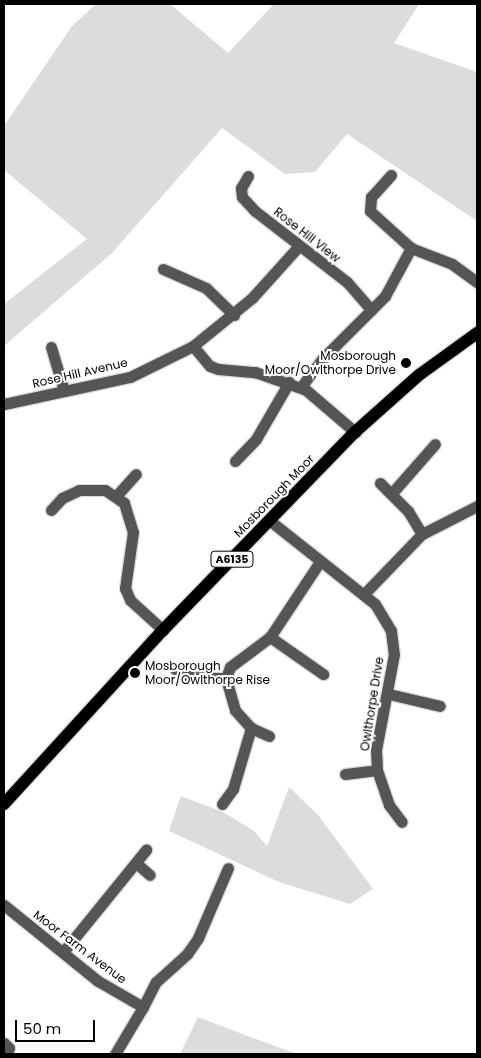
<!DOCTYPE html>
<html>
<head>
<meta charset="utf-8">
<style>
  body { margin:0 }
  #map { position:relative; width:481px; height:1058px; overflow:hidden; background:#fff; font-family:Poppins,sans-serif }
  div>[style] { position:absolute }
  .green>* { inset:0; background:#dcdcdc }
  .roads { filter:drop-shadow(1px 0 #dbdbdb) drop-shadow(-1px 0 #dbdbdb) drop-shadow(0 1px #dbdbdb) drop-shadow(0 -1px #dbdbdb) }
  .minor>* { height:11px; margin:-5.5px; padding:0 5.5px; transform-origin:5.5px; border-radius:5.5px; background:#555 }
  .major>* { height:12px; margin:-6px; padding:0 6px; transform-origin:6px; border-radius:6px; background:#000 }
  .dots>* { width:14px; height:14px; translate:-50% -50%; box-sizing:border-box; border:2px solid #fff; border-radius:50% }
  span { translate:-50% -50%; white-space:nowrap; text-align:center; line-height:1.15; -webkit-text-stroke:4px #fff; paint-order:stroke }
  .shield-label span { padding:1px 4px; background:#fff; border:1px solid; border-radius:4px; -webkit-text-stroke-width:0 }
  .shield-label { font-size:11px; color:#000; font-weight:700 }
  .street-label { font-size:12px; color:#000 }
  .poi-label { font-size:12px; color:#000 }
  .right { translate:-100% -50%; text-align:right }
  .left { translate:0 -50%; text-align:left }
  .frame { position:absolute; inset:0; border:5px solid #000; pointer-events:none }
  .scale { position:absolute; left:15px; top:1020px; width:80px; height:22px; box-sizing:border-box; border:2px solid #000; border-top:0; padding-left:6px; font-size:15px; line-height:18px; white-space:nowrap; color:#000; -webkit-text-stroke:4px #fff; paint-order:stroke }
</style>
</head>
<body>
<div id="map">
  <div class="green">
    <i style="clip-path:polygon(96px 4px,170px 4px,228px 53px,274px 4px,419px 4px,394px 43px,477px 72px,477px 221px,347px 134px,315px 172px,285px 174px,222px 128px,112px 253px,4px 346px,4px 304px,87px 239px,4px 170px,4px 126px,72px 26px)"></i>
    <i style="clip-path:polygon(289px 787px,318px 815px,373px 889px,350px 904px,279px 882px,169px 831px,181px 796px,223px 812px,254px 831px,267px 846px)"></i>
    <i style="clip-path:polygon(198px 1017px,245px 1035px,297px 1054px,180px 1054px)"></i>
  </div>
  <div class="roads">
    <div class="minor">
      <i style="left:391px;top:175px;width:30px;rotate:132deg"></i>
      <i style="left:371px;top:197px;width:14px;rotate:94deg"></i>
      <i style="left:370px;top:211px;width:55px;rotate:42.1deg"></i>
      <i style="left:411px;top:248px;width:44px;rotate:21.3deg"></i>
      <i style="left:452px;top:264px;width:31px;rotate:36deg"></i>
      <i style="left:248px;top:176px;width:14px;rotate:120deg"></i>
      <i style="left:241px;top:188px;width:9px;rotate:84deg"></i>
      <i style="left:242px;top:197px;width:19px;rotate:47deg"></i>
      <i style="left:255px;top:211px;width:116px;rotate:37.7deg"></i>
      <i style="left:347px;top:282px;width:37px;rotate:49deg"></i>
      <i style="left:163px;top:269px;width:47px;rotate:23.8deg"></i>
      <i style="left:206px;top:288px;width:39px;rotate:44deg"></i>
      <i style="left:193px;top:346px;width:26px;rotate:50deg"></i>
      <i style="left:210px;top:366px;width:9px;rotate:21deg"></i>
      <i style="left:218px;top:369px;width:37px;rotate:5deg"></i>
      <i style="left:255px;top:372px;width:54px;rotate:19.4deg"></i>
      <i style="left:306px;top:390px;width:65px;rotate:40.6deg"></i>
      <i style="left:51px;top:347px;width:46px;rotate:73.5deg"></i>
      <i style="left:301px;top:387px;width:36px;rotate:-53deg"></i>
      <i style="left:323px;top:358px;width:88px;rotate:-45deg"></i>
      <i style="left:385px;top:296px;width:55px;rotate:-61.6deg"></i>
      <i style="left:4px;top:404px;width:129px;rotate:-12.1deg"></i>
      <i style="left:130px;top:377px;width:70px;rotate:-26.2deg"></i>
      <i style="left:193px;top:346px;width:76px;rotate:-39.1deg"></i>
      <i style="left:252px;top:298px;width:69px;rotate:-48deg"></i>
      <i style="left:235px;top:461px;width:30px;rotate:-46deg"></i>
      <i style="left:256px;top:439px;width:66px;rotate:-59.9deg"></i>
      <i style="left:380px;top:483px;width:40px;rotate:45deg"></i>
      <i style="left:408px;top:511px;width:27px;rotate:59deg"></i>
      <i style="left:392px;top:493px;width:65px;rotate:-48.7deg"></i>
      <i style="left:117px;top:495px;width:28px;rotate:-48deg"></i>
      <i style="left:51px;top:510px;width:16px;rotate:-47deg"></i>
      <i style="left:62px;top:498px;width:19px;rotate:-25deg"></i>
      <i style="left:79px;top:490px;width:26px"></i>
      <i style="left:105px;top:490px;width:23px;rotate:34deg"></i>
      <i style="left:124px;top:503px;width:30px;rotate:73deg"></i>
      <i style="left:133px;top:532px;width:57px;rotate:98.1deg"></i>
      <i style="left:125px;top:588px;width:13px;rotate:67deg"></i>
      <i style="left:130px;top:600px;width:45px;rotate:42.3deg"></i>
      <i style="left:269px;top:520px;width:135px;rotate:38.4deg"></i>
      <i style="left:375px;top:604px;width:31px;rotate:59deg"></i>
      <i style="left:391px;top:631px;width:23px;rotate:83deg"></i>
      <i style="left:394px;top:654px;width:98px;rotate:100.6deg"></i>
      <i style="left:376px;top:750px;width:20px;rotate:87deg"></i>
      <i style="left:377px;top:770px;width:37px;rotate:71deg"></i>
      <i style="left:389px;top:805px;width:21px;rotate:53deg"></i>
      <i style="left:364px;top:594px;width:83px;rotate:-46deg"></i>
      <i style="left:422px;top:534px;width:62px;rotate:-27deg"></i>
      <i style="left:270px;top:637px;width:65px;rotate:34.9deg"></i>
      <i style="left:175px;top:669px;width:17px;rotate:28deg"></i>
      <i style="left:190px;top:677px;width:36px;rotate:2deg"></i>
      <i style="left:389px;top:694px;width:52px;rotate:13.2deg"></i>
      <i style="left:269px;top:736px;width:20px;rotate:-156deg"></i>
      <i style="left:251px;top:728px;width:24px;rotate:-132deg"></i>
      <i style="left:235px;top:710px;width:33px;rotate:-106deg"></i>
      <i style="left:226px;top:678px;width:12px;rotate:-70deg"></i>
      <i style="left:230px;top:667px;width:50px;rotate:-36.9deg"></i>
      <i style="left:270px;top:637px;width:89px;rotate:-56.5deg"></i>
      <i style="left:345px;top:774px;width:32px;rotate:-7deg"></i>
      <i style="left:222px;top:804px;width:19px;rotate:-54deg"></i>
      <i style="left:233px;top:789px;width:64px;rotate:-73.6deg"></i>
      <i style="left:136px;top:863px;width:18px;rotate:41deg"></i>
      <i style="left:4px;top:905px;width:121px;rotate:39deg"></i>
      <i style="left:98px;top:981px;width:52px;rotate:30deg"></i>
      <i style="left:143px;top:1007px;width:55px;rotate:120.8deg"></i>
      <i style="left:63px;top:952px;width:132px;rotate:-50.9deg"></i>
      <i style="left:143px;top:1007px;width:28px;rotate:-63deg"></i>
      <i style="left:156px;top:982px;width:42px;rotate:-42.1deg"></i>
      <i style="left:187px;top:954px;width:19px;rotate:-55deg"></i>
      <i style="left:198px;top:938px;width:76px;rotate:-66.8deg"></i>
      <i style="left:4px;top:1043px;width:7px;rotate:45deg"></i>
      <i style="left:9px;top:1048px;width:7px;rotate:117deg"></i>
    </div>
    <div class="major">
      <i style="left:4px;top:804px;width:236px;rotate:-47.6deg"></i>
      <i style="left:163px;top:630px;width:276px;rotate:-45.9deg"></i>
      <i style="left:355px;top:432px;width:86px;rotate:-41.7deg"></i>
      <i style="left:419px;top:375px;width:72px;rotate:-35.9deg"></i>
    </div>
  </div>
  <div class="dots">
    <i style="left:406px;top:363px;background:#000"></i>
    <i style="left:135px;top:673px;background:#000"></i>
  </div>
  <div class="shield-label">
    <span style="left:232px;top:559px">A6135</span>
  </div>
  <div class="street-label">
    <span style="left:307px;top:235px;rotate:38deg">Rose Hill View</span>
    <span style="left:80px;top:373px;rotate:-13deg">Rose Hill Avenue</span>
    <span style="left:274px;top:496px;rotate:-46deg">Mosborough Moor</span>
    <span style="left:372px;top:704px;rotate:-81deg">Owlthorpe Drive</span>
    <span style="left:80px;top:947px;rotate:37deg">Moor Farm Avenue</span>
  </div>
  <div class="poi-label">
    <span class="right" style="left:396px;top:363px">Mosborough<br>Moor/Owlthorpe Drive</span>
    <span class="left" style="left:145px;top:673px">Mosborough<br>Moor/Owlthorpe Rise</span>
  </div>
  <div class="frame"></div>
  <div class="scale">50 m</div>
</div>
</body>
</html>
